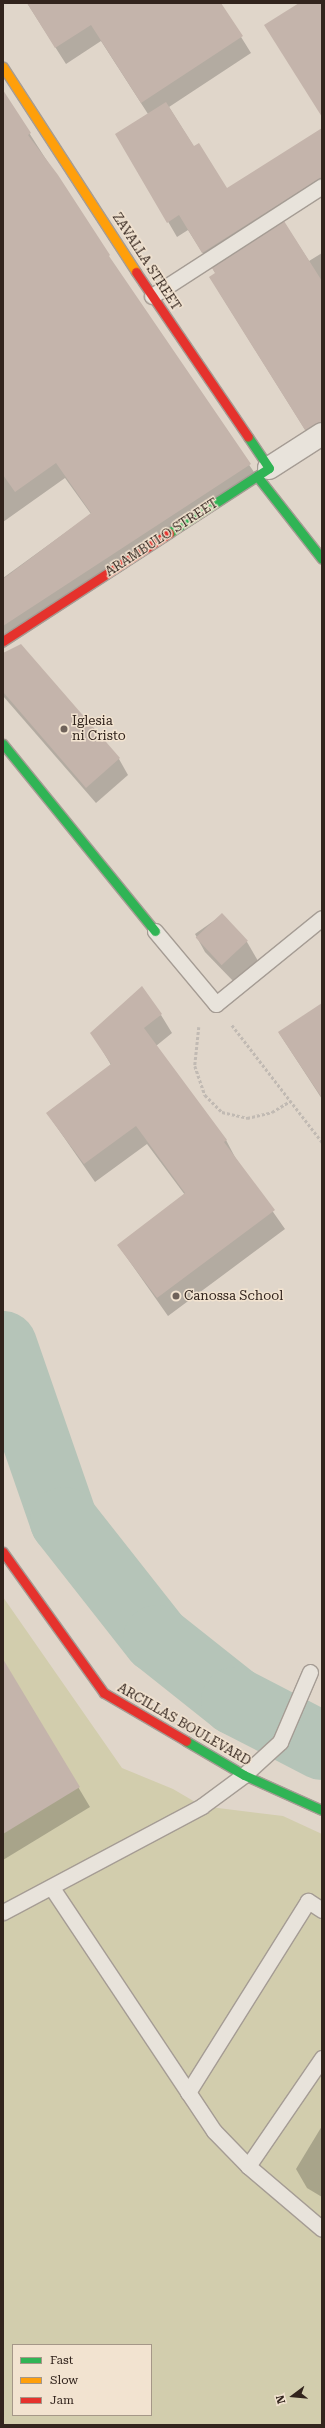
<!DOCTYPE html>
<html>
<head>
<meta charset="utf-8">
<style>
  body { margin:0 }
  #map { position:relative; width:325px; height:2428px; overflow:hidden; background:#e0d6ca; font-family:"Roboto Serif",serif }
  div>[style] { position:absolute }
  .green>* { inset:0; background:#d2cdad }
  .shadow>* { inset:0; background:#0003 }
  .river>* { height:68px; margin:-34px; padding:0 34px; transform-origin:34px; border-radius:34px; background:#b5c4b8 }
  .building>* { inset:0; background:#c4b4ab; transform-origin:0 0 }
  .path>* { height:2.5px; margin-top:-1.25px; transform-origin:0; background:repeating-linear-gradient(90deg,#c1bab3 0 3px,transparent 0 5px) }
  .roads { filter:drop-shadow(1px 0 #a59c94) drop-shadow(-1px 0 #a59c94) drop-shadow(0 1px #a59c94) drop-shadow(0 -1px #a59c94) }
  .lane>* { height:15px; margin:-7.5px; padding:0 7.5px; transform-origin:7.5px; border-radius:7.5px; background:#e8e3db }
  .street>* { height:22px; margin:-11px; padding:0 11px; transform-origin:11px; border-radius:11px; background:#e8e3db }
  .fast>* { height:9px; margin:-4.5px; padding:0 4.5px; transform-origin:4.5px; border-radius:4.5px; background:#30b455 }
  .slow>* { height:9px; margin:-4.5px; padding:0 4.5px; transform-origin:4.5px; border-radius:4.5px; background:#ff9f0a }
  .jam>* { height:9px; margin:-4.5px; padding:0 4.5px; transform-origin:4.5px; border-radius:4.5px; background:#e5322d }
  .dots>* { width:11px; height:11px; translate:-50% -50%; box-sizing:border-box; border:2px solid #f2e3d0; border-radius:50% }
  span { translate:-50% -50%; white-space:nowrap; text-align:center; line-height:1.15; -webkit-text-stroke:3px #f2e3d0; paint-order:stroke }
  .street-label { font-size:13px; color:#32241d }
  .poi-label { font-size:13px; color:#32241d }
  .left { translate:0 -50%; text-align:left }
  .frame { position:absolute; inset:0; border:4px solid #32241d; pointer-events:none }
  .legend { position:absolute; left:12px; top:2344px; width:140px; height:72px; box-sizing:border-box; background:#f2e3d0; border:1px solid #a59788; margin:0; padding:5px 7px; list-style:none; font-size:12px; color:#32241d }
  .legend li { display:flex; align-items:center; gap:8px; height:20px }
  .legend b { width:20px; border:1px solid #a59788 }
  .north { position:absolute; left:273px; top:2376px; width:40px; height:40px; -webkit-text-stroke:3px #f2e3d0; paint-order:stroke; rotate:254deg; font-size:11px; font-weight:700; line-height:16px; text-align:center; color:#32241d }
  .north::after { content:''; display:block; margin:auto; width:14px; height:18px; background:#32241d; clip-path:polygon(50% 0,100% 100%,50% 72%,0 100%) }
</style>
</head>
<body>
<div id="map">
  <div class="green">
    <i style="clip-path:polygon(evenodd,3px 1597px,122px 1768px,173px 1789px,202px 1806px,283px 1816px,322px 1834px,322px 2425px,3px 2425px,3px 1597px,13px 2345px,151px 2345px,151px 2415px,13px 2415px,13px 2345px)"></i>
  </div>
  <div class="shadow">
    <i style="clip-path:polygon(27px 3px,220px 3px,251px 53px,169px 107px,194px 147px,227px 190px,322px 129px,322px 196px,283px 221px,309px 261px,322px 253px,322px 441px,314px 444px,219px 292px,216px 274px,188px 230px,177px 237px,117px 134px,148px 114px,101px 41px,66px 64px)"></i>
    <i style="clip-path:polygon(3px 92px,118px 272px,260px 481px,3px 649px,3px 578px,91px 514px,65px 478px,3px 522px)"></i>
    <i style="clip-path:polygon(3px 653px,10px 653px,119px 759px,128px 775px,96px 803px,3px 696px)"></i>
    <i style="clip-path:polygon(222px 915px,247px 942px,258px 961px,235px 983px,205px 952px,195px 934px)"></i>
    <i style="clip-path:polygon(322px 1004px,322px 1099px,279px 1033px)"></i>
    <i style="clip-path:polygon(161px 1015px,172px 1033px,156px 1046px,226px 1140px,236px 1159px,285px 1229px,168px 1316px,118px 1245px,185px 1195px,147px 1144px,95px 1182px,47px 1113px,111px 1065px,92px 1033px)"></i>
    <i style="clip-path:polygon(3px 1661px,90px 1807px,3px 1860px)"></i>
    <i style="clip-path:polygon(322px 2126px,322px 2197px,307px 2188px,296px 2169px)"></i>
  </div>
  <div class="river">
    <i style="left:3px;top:1345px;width:186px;rotate:70.9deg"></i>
    <i style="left:64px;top:1521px;width:150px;rotate:51.8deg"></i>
    <i style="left:157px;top:1639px;width:100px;rotate:38.5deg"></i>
    <i style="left:235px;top:1701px;width:98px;rotate:27.3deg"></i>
  </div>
  <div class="building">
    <i style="clip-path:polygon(27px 3px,221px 3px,243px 36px,141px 103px,91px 25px,55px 48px)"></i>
    <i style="clip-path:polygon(299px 3px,322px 3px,322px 117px,264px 25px)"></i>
    <i style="clip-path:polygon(3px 90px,31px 133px,28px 135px,58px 175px,110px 255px,109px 256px,251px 464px,3px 626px,3px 579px,91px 513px,56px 463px,15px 492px,3px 475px)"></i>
    <i style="clip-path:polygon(166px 102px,194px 146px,199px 143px,227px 188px,322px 128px,322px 177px,202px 253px,179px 215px,167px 223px,115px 134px)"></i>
    <i style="clip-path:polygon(284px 221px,322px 281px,322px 422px,305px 430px,209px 277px,215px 273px,212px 268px)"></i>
    <i style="clip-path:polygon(21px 644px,120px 758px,86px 788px,3px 692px,3px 653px)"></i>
    <i style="left:222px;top:913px;width:38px;height:36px;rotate:47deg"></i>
    <i style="clip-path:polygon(142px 986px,162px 1014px,144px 1028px,227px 1140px,224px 1142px,275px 1210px,157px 1298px,117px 1245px,185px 1193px,136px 1126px,84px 1164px,46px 1113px,111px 1064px,90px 1033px)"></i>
    <i style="clip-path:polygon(322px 1003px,322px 1098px,278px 1032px)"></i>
    <i style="clip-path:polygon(3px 1659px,80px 1787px,3px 1834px)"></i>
  </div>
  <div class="path">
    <i style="left:232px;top:1025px;width:148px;rotate:52.4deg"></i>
    <i style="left:199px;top:1027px;width:39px;rotate:96deg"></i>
    <i style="left:195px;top:1066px;width:31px;rotate:71deg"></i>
    <i style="left:205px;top:1095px;width:24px;rotate:45deg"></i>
    <i style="left:222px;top:1112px;width:26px;rotate:13deg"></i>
    <i style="left:247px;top:1118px;width:26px;rotate:-13deg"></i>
    <i style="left:272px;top:1112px;width:21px;rotate:-31deg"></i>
  </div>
  <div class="roads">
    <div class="lane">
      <i style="left:152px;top:296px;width:202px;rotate:-32.9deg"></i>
      <i style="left:155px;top:931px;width:95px;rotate:50.1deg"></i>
      <i style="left:216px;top:1004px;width:136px;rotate:-39.1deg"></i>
      <i style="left:52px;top:1888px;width:245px;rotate:56.3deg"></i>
      <i style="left:322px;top:1910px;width:17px;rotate:-147deg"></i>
      <i style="left:308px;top:1901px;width:226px;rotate:122.1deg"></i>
      <i style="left:188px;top:2092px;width:47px;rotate:56.3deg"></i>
      <i style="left:214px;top:2131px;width:49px;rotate:45.8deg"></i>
      <i style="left:248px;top:2166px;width:97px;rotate:40.4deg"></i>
      <i style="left:3px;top:1912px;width:225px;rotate:-28deg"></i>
      <i style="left:202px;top:1806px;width:52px;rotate:-36.4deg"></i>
      <i style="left:244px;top:1775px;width:49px;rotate:-42.5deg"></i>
      <i style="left:280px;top:1742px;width:76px;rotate:-66.8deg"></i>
      <i style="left:248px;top:2166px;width:131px;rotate:-55.6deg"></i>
    </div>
    <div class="street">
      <i style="left:269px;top:468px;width:63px;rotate:-32.7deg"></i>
    </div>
    <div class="fast">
      <i style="left:257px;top:476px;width:105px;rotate:51.9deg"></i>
      <i style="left:169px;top:533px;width:119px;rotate:-33deg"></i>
      <i style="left:269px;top:468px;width:37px;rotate:-124deg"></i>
      <i style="left:3px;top:744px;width:241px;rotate:50.9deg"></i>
      <i style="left:186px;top:1741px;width:67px;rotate:30.4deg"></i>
      <i style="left:244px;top:1775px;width:85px;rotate:24.2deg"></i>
    </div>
    <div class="slow">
      <i style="left:3px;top:67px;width:244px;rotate:57deg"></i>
    </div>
    <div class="jam">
      <i style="left:136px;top:272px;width:199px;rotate:55.8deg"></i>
      <i style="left:3px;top:641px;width:198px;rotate:-33deg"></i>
      <i style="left:3px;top:1552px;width:173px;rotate:54.4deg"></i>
      <i style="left:104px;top:1693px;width:95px;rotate:30.3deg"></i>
    </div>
  </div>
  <div class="dots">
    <i style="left:64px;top:729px;background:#6f625a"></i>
    <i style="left:176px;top:1296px;background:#6f625a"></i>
  </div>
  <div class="street-label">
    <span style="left:146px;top:262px;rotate:57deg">ZAVALLA STREET</span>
    <span style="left:162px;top:538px;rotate:-33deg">ARAMBULO STREET</span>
    <span style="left:184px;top:1725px;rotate:30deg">ARCILLAS BOULEVARD</span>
  </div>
  <div class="poi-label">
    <span class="left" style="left:72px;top:729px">Iglesia<br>ni Cristo</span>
    <span class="left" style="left:184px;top:1296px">Canossa School</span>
  </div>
  <div class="frame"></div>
  <ul class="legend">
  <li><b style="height:5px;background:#30b455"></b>Fast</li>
  <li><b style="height:5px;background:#ff9f0a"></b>Slow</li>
  <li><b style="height:5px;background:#e5322d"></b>Jam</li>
  </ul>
  <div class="north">N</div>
</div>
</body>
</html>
